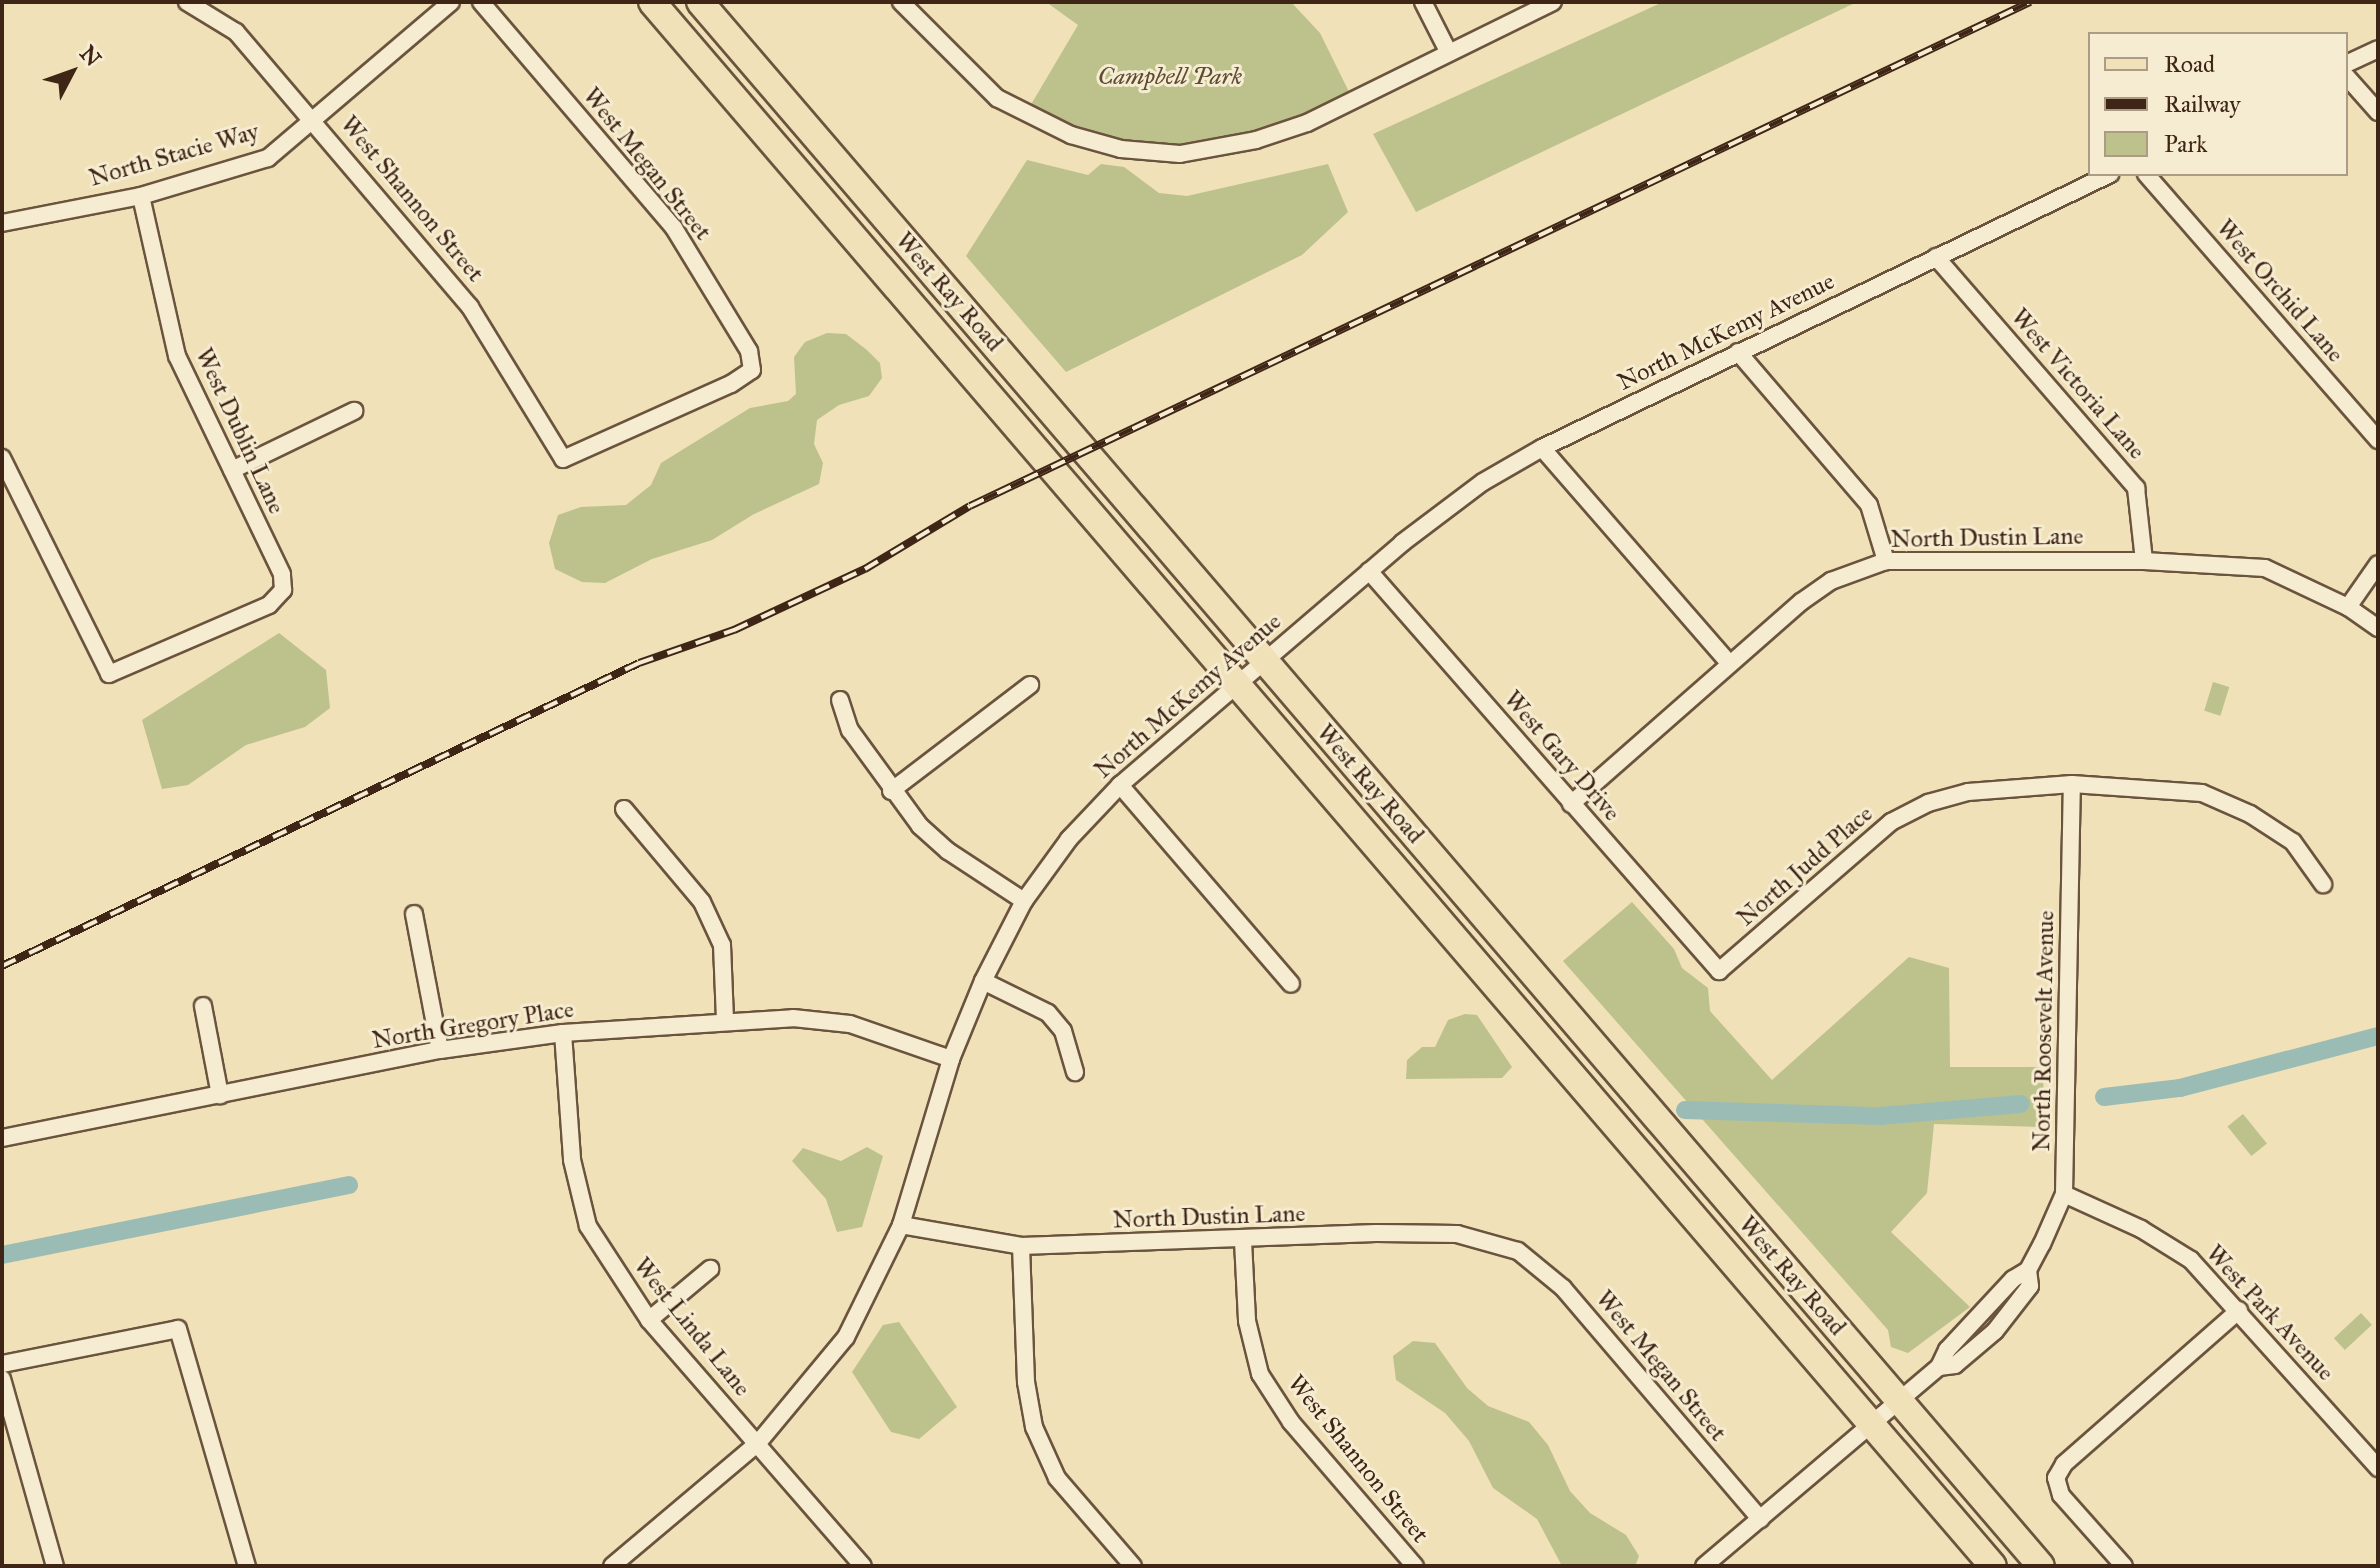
<!DOCTYPE html>
<html>
<head>
<meta charset="utf-8">
<style>
  body { margin:0 }
  #map { position:relative; width:2380px; height:1568px; overflow:hidden; background:#f0e1b8; font-family:"IM FELL Great Primer",serif }
  div>[style] { position:absolute }
  .green>* { inset:0; background:#bdc28c; transform-origin:0 0 }
  .canal>* { height:18px; margin:-9px; padding:0 9px; transform-origin:9px; border-radius:9px; background:#9bbcb4 }
  .roads { filter:drop-shadow(2px 0 #6b543e) drop-shadow(-2px 0 #6b543e) drop-shadow(0 2px #6b543e) drop-shadow(0 -2px #6b543e) }
  .minor>* { height:16px; margin:-8px; padding:0 8px; transform-origin:8px; border-radius:8px; background:#f5ecd1 }
  .primary>* { height:26px; margin:-13px; padding:0 13px; transform-origin:13px; border-radius:13px; background:#f0e1b8 }
  .rail>* { height:8px; margin-top:-4px; transform-origin:0; background:repeating-linear-gradient(90deg,#f5ecd1 0 15px,#3f2516 0 30px); box-sizing:border-box; border-block:2px solid #3f2516 }
  span { translate:-50% -50%; white-space:nowrap; text-align:center; line-height:1.15; -webkit-text-stroke:6px #f5ecd1; paint-order:stroke }
  .park-label { font-size:24px; color:#5e4c34; font-style:italic }
  .street-label { font-size:24px; color:#3f2516 }
  .frame { position:absolute; inset:0; border:4px solid #3f2516; pointer-events:none }
  .legend { position:absolute; left:2088px; top:32px; width:260px; height:144px; box-sizing:border-box; background:#f5ecd1; border:2px solid #ac9c86; margin:0; padding:10px 14px; list-style:none; font-size:24px; color:#3f2516 }
  .legend li { display:flex; align-items:center; gap:16px; height:40px }
  .legend b { width:40px; border:2px solid #ac9c86 }
  .north { position:absolute; left:32px; top:32px; width:80px; height:80px; -webkit-text-stroke:6px #f5ecd1; paint-order:stroke; rotate:49deg; font-size:22px; font-weight:700; line-height:32px; text-align:center; color:#3f2516 }
  .north::after { content:''; display:block; margin:auto; width:28px; height:36px; background:#3f2516; clip-path:polygon(50% 0,100% 100%,50% 72%,0 100%) }
</style>
</head>
<body>
<div id="map">
  <div class="green">
    <i style="clip-path:polygon(1046px 2px,1291px 2px,1320px 33px,1352px 98px,1307px 123px,1180px 154px,1121px 149px,1026px 113px,1078px 25px)"></i>
    <i style="clip-path:polygon(1663px 2px,1857px 2px,1416px 212px,1373px 134px)"></i>
    <i style="clip-path:polygon(1027px 160px,1088px 175px,1101px 164px,1124px 167px,1159px 193px,1187px 196px,1328px 164px,1348px 212px,1302px 255px,1066px 372px,966px 256px)"></i>
    <i style="clip-path:polygon(827px 333px,846px 334px,867px 350px,880px 363px,882px 378px,869px 396px,839px 405px,817px 420px,814px 444px,823px 463px,819px 484px,754px 514px,712px 540px,652px 559px,605px 583px,582px 582px,555px 569px,549px 543px,558px 515px,581px 507px,626px 505px,651px 485px,661px 463px,750px 408px,788px 401px,796px 394px,794px 357px,805px 342px)"></i>
    <i style="clip-path:polygon(279px 633px,326px 670px,330px 708px,305px 727px,246px 745px,188px 785px,162px 789px,142px 720px)"></i>
    <i style="left:2213px;top:682px;width:17px;height:30px;rotate:17deg"></i>
    <i style="clip-path:polygon(1632px 902px,1674px 949px,1682px 968px,1708px 988px,1710px 1011px,1772px 1080px,1909px 957px,1949px 968px,1950px 1067px,2044px 1067px,2042px 1127px,1934px 1124px,1927px 1193px,1891px 1232px,1970px 1307px,1908px 1353px,1891px 1347px,1888px 1330px,1563px 961px)"></i>
    <i style="clip-path:polygon(1465px 1014px,1477px 1015px,1512px 1067px,1502px 1078px,1406px 1079px,1407px 1060px,1422px 1047px,1435px 1047px,1448px 1020px)"></i>
    <i style="left:2243px;top:1114px;width:38px;height:20px;rotate:51deg"></i>
    <i style="clip-path:polygon(867px 1147px,883px 1156px,862px 1227px,837px 1232px,826px 1199px,792px 1161px,803px 1148px,841px 1161px)"></i>
    <i style="left:2361px;top:1313px;width:16px;height:37px;rotate:47deg"></i>
    <i style="clip-path:polygon(899px 1322px,957px 1407px,919px 1439px,891px 1432px,852px 1372px,883px 1325px)"></i>
    <i style="clip-path:polygon(1413px 1341px,1435px 1343px,1467px 1388px,1488px 1406px,1529px 1422px,1548px 1445px,1570px 1491px,1590px 1513px,1626px 1535px,1639px 1556px,1635px 1566px,1562px 1566px,1537px 1519px,1493px 1488px,1469px 1441px,1445px 1413px,1396px 1380px,1393px 1356px)"></i>
  </div>
  <div class="canal">
    <i style="left:2104px;top:1097px;width:77px;rotate:-6.8deg"></i>
    <i style="left:2180px;top:1088px;width:205px;rotate:-14.7deg"></i>
    <i style="left:1685px;top:1110px;width:195px;rotate:1.8deg"></i>
    <i style="left:1880px;top:1116px;width:141px;rotate:-4.9deg"></i>
    <i style="left:2px;top:1255px;width:354px;rotate:-11.4deg"></i>
  </div>
  <div class="roads">
    <div class="minor">
      <i style="left:187px;top:2px;width:57px;rotate:31.5deg"></i>
      <i style="left:236px;top:32px;width:361px;rotate:49.6deg"></i>
      <i style="left:470px;top:307px;width:178px;rotate:58.5deg"></i>
      <i style="left:563px;top:459px;width:184px;rotate:-24.1deg"></i>
      <i style="left:731px;top:384px;width:25px;rotate:-34deg"></i>
      <i style="left:752px;top:370px;width:19px;rotate:-99deg"></i>
      <i style="left:749px;top:351px;width:144px;rotate:-121.4deg"></i>
      <i style="left:674px;top:228px;width:297px;rotate:-130.5deg"></i>
      <i style="left:901px;top:2px;width:136px;rotate:45deg"></i>
      <i style="left:997px;top:98px;width:83px;rotate:26.6deg"></i>
      <i style="left:1071px;top:135px;width:52px;rotate:15.6deg"></i>
      <i style="left:1121px;top:149px;width:59px;rotate:4.8deg"></i>
      <i style="left:1180px;top:154px;width:77px;rotate:-10.4deg"></i>
      <i style="left:1256px;top:140px;width:54px;rotate:-18.4deg"></i>
      <i style="left:1307px;top:123px;width:274px;rotate:-26.2deg"></i>
      <i style="left:1423px;top:2px;width:55px;rotate:63deg"></i>
      <i style="left:2346px;top:64px;width:35px;rotate:-25deg"></i>
      <i style="left:2346px;top:76px;width:48px;rotate:48.4deg"></i>
      <i style="left:2146px;top:174px;width:353px;rotate:48.9deg"></i>
      <i style="left:2px;top:223px;width:142px;rotate:-11deg"></i>
      <i style="left:141px;top:196px;width:133px;rotate:-16.7deg"></i>
      <i style="left:268px;top:158px;width:240px;rotate:-40.4deg"></i>
      <i style="left:1936px;top:257px;width:306px;rotate:49.1deg"></i>
      <i style="left:2136px;top:488px;width:73px;rotate:83.7deg"></i>
      <i style="left:1738px;top:352px;width:201px;rotate:49.4deg"></i>
      <i style="left:1869px;top:505px;width:59px;rotate:73.1deg"></i>
      <i style="left:1542px;top:448px;width:286px;rotate:49deg"></i>
      <i style="left:2px;top:458px;width:241px;rotate:63.6deg"></i>
      <i style="left:109px;top:674px;width:174px;rotate:-23.3deg"></i>
      <i style="left:269px;top:605px;width:21px;rotate:-47deg"></i>
      <i style="left:283px;top:590px;width:16px;rotate:-94deg"></i>
      <i style="left:282px;top:574px;width:242px;rotate:-115.7deg"></i>
      <i style="left:177px;top:356px;width:164px;rotate:-102.7deg"></i>
      <i style="left:232px;top:470px;width:136px;rotate:-25.8deg"></i>
      <i style="left:1369px;top:571px;width:532px;rotate:48.81deg"></i>
      <i style="left:1719px;top:971px;width:228px;rotate:-40.9deg"></i>
      <i style="left:1891px;top:822px;width:42px;rotate:-27.2deg"></i>
      <i style="left:1928px;top:803px;width:41px;rotate:-15.4deg"></i>
      <i style="left:1968px;top:792px;width:104px;rotate:-4.4deg"></i>
      <i style="left:2072px;top:784px;width:130px;rotate:4deg"></i>
      <i style="left:2202px;top:793px;width:52px;rotate:23.6deg"></i>
      <i style="left:2250px;top:814px;width:51px;rotate:33.1deg"></i>
      <i style="left:2293px;top:842px;width:52px;rotate:54.5deg"></i>
      <i style="left:2348px;top:607px;width:52px;rotate:-55.1deg"></i>
      <i style="left:840px;top:700px;width:32px;rotate:72deg"></i>
      <i style="left:850px;top:730px;width:119px;rotate:53.9deg"></i>
      <i style="left:920px;top:826px;width:38px;rotate:42deg"></i>
      <i style="left:948px;top:851px;width:91px;rotate:33.3deg"></i>
      <i style="left:1120px;top:785px;width:262px;rotate:49.3deg"></i>
      <i style="left:891px;top:791px;width:175px;rotate:-37.3deg"></i>
      <i style="left:1571px;top:804px;width:306px;rotate:-41.3deg"></i>
      <i style="left:1801px;top:602px;width:37px;rotate:-35deg"></i>
      <i style="left:1831px;top:581px;width:59px;rotate:-20deg"></i>
      <i style="left:1886px;top:561px;width:258px"></i>
      <i style="left:2144px;top:561px;width:121px;rotate:3.3deg"></i>
      <i style="left:2265px;top:568px;width:92px;rotate:25.2deg"></i>
      <i style="left:2348px;top:607px;width:37px;rotate:35deg"></i>
      <i style="left:624px;top:809px;width:121px;rotate:50deg"></i>
      <i style="left:702px;top:902px;width:47px;rotate:65.1deg"></i>
      <i style="left:722px;top:945px;width:76px;rotate:87.7deg"></i>
      <i style="left:414px;top:914px;width:138px;rotate:79.2deg"></i>
      <i style="left:983px;top:981px;width:72px;rotate:26.2deg"></i>
      <i style="left:1048px;top:1013px;width:23px;rotate:50deg"></i>
      <i style="left:1063px;top:1031px;width:43px;rotate:73.7deg"></i>
      <i style="left:203px;top:1006px;width:91px;rotate:79.2deg"></i>
      <i style="left:563px;top:1033px;width:127px;rotate:85.9deg"></i>
      <i style="left:572px;top:1160px;width:68px;rotate:76.4deg"></i>
      <i style="left:588px;top:1226px;width:112px;rotate:57deg"></i>
      <i style="left:649px;top:1320px;width:326px;rotate:49deg"></i>
      <i style="left:2px;top:1138px;width:447px;rotate:-11.4deg"></i>
      <i style="left:440px;top:1050px;width:124px;rotate:-7.9deg"></i>
      <i style="left:563px;top:1033px;width:230px;rotate:-3.7deg"></i>
      <i style="left:793px;top:1018px;width:57px;rotate:6deg"></i>
      <i style="left:850px;top:1024px;width:107px;rotate:19.1deg"></i>
      <i style="left:2064px;top:1194px;width:85px;rotate:24.4deg"></i>
      <i style="left:2141px;top:1229px;width:59px;rotate:31.8deg"></i>
      <i style="left:2191px;top:1260px;width:280px;rotate:48deg"></i>
      <i style="left:901px;top:1225px;width:122px;rotate:9.9deg"></i>
      <i style="left:1021px;top:1246px;width:355px;rotate:-2.1deg"></i>
      <i style="left:1376px;top:1233px;width:81px;rotate:0.7deg"></i>
      <i style="left:1457px;top:1234px;width:63px;rotate:15.6deg"></i>
      <i style="left:1518px;top:1251px;width:58px;rotate:39.4deg"></i>
      <i style="left:1563px;top:1288px;width:304px;rotate:49.5deg"></i>
      <i style="left:1243px;top:1241px;width:80px;rotate:87.1deg"></i>
      <i style="left:1247px;top:1321px;width:55px;rotate:76.2deg"></i>
      <i style="left:1260px;top:1374px;width:57px;rotate:57.1deg"></i>
      <i style="left:1291px;top:1422px;width:190px;rotate:49.3deg"></i>
      <i style="left:1021px;top:1246px;width:136px;rotate:87.9deg"></i>
      <i style="left:1026px;top:1382px;width:46px;rotate:79.9deg"></i>
      <i style="left:1034px;top:1427px;width:56px;rotate:65.7deg"></i>
      <i style="left:1057px;top:1478px;width:116px;rotate:49.2deg"></i>
      <i style="left:649px;top:1320px;width:80px;rotate:-39.9deg"></i>
      <i style="left:2px;top:1364px;width:179px;rotate:-11.2deg"></i>
      <i style="left:178px;top:1329px;width:247px;rotate:73.8deg"></i>
      <i style="left:1939px;top:1367px;width:16px;rotate:-7deg"></i>
      <i style="left:1955px;top:1365px;width:52px;rotate:-40.4deg"></i>
      <i style="left:1995px;top:1331px;width:57px;rotate:-52.1deg"></i>
      <i style="left:2030px;top:1286px;width:16px;rotate:-97deg"></i>
      <i style="left:2px;top:1379px;width:194px;rotate:74.2deg"></i>
      <i style="left:612px;top:1566px;width:191px;rotate:-40.1deg"></i>
      <i style="left:758px;top:1443px;width:138px;rotate:-50.3deg"></i>
      <i style="left:846px;top:1337px;width:125px;rotate:-63.8deg"></i>
      <i style="left:901px;top:1225px;width:173px;rotate:-73.2deg"></i>
      <i style="left:951px;top:1059px;width:84px;rotate:-67.7deg"></i>
      <i style="left:983px;top:981px;width:90px;rotate:-62.9deg"></i>
      <i style="left:1024px;top:901px;width:77px;rotate:-54deg"></i>
      <i style="left:1069px;top:839px;width:74px;rotate:-46.6deg"></i>
      <i style="left:1120px;top:785px;width:372px;rotate:-40.6deg"></i>
      <i style="left:1402px;top:543px;width:101px;rotate:-37deg"></i>
      <i style="left:1483px;top:482px;width:68px;rotate:-30deg"></i>
      <i style="left:1542px;top:448px;width:631px;rotate:-25.75deg"></i>
      <i style="left:1704px;top:1566px;width:308px;rotate:-40.3deg"></i>
      <i style="left:1939px;top:1367px;width:19px;rotate:-65deg"></i>
      <i style="left:1947px;top:1350px;width:97px;rotate:-47.1deg"></i>
      <i style="left:2013px;top:1279px;width:17px;rotate:-31deg"></i>
      <i style="left:2028px;top:1270px;width:30px;rotate:-62deg"></i>
      <i style="left:2042px;top:1244px;width:55px;rotate:-66.3deg"></i>
      <i style="left:2064px;top:1194px;width:410px;rotate:-88.9deg"></i>
      <i style="left:2124px;top:1566px;width:95px;rotate:-131.6deg"></i>
      <i style="left:2061px;top:1495px;width:18px;rotate:-106deg"></i>
      <i style="left:2056px;top:1478px;width:16px;rotate:-60deg"></i>
      <i style="left:2064px;top:1464px;width:233px;rotate:-41.3deg"></i>
    </div>
    <div class="primary">
      <i style="left:652px;top:2px;width:2060px;rotate:49.39deg"></i>
      <i style="left:700px;top:2px;width:2060px;rotate:49.39deg"></i>
    </div>
  </div>
  <div class="rail">
    <i style="left:2px;top:966px;width:705px;rotate:-25.44deg"></i>
    <i style="left:639px;top:663px;width:101px;rotate:-19.2deg"></i>
    <i style="left:734px;top:630px;width:145px;rotate:-25deg"></i>
    <i style="left:865px;top:569px;width:122px;rotate:-31deg"></i>
    <i style="left:970px;top:506px;width:1174px;rotate:-25.43deg"></i>
  </div>
  <div class="park-label">
    <span style="left:1170px;top:77px">Campbell Park</span>
  </div>
  <div class="street-label">
    <span style="left:174px;top:155px;rotate:-16deg">North Stacie Way</span>
    <span style="left:647px;top:164px;rotate:51deg">West Megan Street</span>
    <span style="left:412px;top:199px;rotate:50deg">West Shannon Street</span>
    <span style="left:2280px;top:291px;rotate:49deg">West Orchid Lane</span>
    <span style="left:949px;top:292px;rotate:49deg">West Ray Road</span>
    <span style="left:1726px;top:332px;rotate:-26deg">North McKemy Avenue</span>
    <span style="left:2078px;top:384px;rotate:49deg">West Victoria Lane</span>
    <span style="left:240px;top:431px;rotate:65deg">West Dublin Lane</span>
    <span style="left:1987px;top:538px;rotate:-1deg">North Dustin Lane</span>
    <span style="left:1188px;top:696px;rotate:-41deg">North McKemy Avenue</span>
    <span style="left:1562px;top:756px;rotate:49deg">West Gary Drive</span>
    <span style="left:1370px;top:784px;rotate:49deg">West Ray Road</span>
    <span style="left:1805px;top:866px;rotate:-41deg">North Judd Place</span>
    <span style="left:473px;top:1025px;rotate:-9deg">North Gregory Place</span>
    <span style="left:2044px;top:1031px;rotate:-89deg">North Roosevelt Avenue</span>
    <span style="left:1209px;top:1217px;rotate:-2deg">North Dustin Lane</span>
    <span style="left:1792px;top:1276px;rotate:49deg">West Ray Road</span>
    <span style="left:2270px;top:1313px;rotate:47deg">West Park Avenue</span>
    <span style="left:692px;top:1327px;rotate:51deg">West Linda Lane</span>
    <span style="left:1661px;top:1366px;rotate:50deg">West Megan Street</span>
    <span style="left:1358px;top:1459px;rotate:51deg">West Shannon Street</span>
  </div>
  <div class="frame"></div>
  <ul class="legend">
  <li><b style="height:10px;background:#f0e1b8"></b>Road</li>
  <li><b style="height:10px;background:#3f2516"></b>Railway</li>
  <li><b style="height:22px;background:#bdc28c"></b>Park</li>
  </ul>
  <div class="north">N</div>
</div>
</body>
</html>
